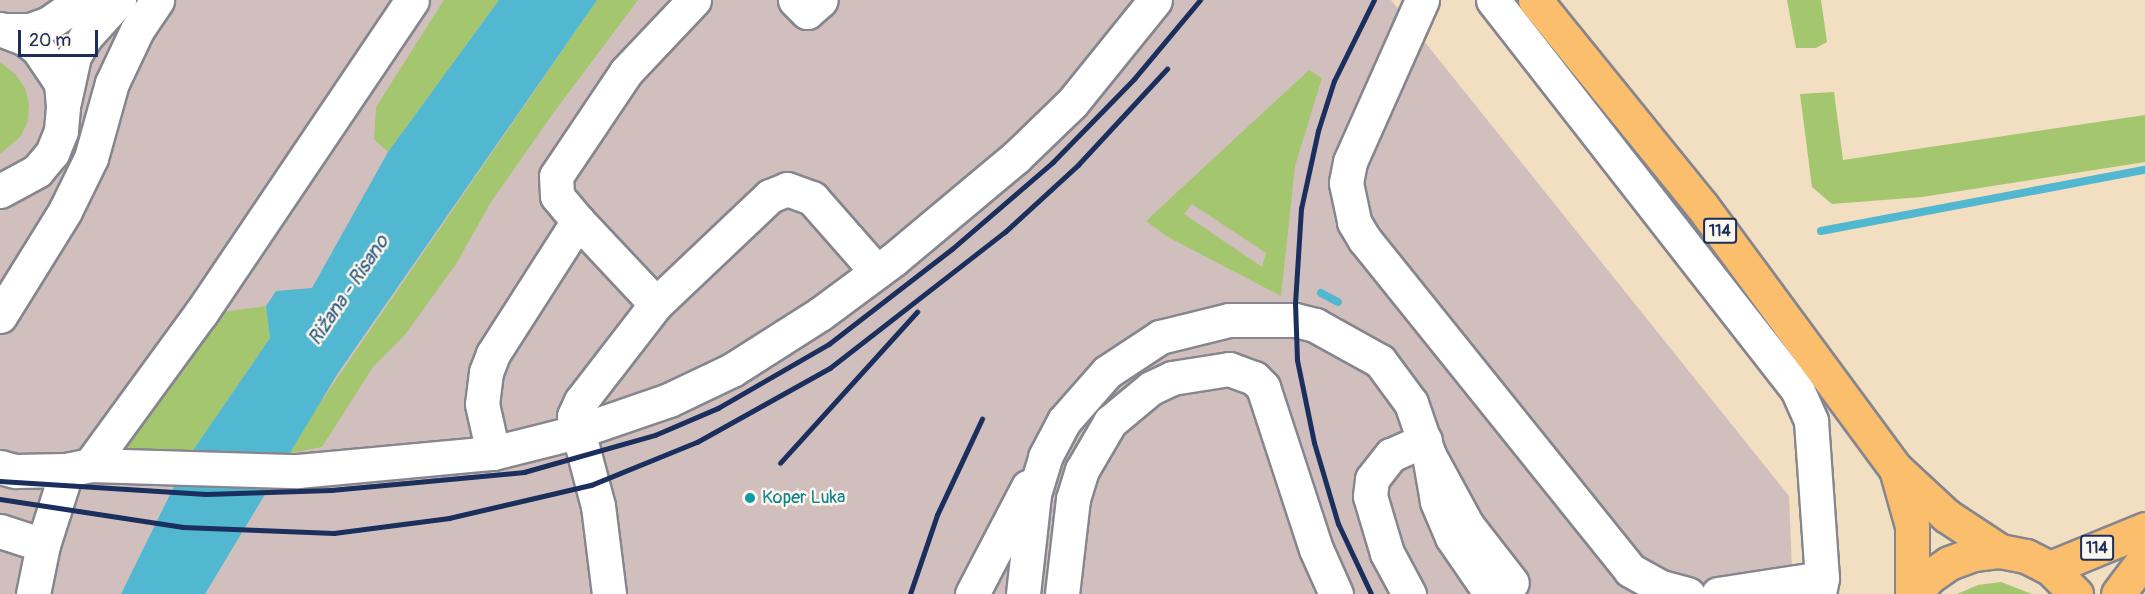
<!DOCTYPE html>
<html>
<head>
<meta charset="utf-8">
<style>
  body { margin:0 }
  #map { position:relative; width:2145px; height:594px; overflow:hidden; background:#f2dec0; font-family:Pangolin,sans-serif }
  div>[style] { position:absolute }
  .industrial>* { inset:0; background:#d1bfbd }
  .green>* { inset:0; background:#a3c66f }
  .water>* { inset:0; background:#52b7d0 }
  .stream>* { height:8px; margin:-4px; padding:0 4px; transform-origin:4px; border-radius:4px; background:#52b7d0 }
  .roads { filter:drop-shadow(2px 0 #86868f) drop-shadow(-2px 0 #86868f) drop-shadow(0 2px #86868f) drop-shadow(0 -2px #86868f) }
  .minor>* { height:33px; margin:-16.5px; padding:0 16.5px; transform-origin:16.5px; border-radius:16.5px; background:#fff }
  .major>* { height:33px; margin:-16.5px; padding:0 16.5px; transform-origin:16.5px; border-radius:16.5px; background:#fabe6d }
  .rail>* { height:4.5px; margin:-2.25px; padding:0 2.25px; transform-origin:2.25px; border-radius:2.25px; background:#1b2f5e }
  .dots>* { width:16px; height:16px; translate:-50% -50%; box-sizing:border-box; border:3px solid #fbf7ec; border-radius:50% }
  span { translate:-50% -50%; white-space:nowrap; text-align:center; line-height:1.15; -webkit-text-stroke:5px #fbf7ec; paint-order:stroke }
  .shield-label span { padding:2px 4px; background:#fbf7ec; border:2px solid; border-radius:4px; -webkit-text-stroke-width:0 }
  .shield-label { font-size:16px; color:#1b2f5e; font-weight:700 }
  .culture-label { font-size:18px; color:#0d838f }
  .left { translate:0 -50%; text-align:left }
  .water-label { font-size:20px; color:#2c5880; font-style:italic }
  .scale { position:absolute; left:18px; top:30px; width:80px; height:27px; box-sizing:border-box; border:3px solid #1b2f5e; border-top:0; padding-left:8px; font-size:18px; line-height:21px; white-space:nowrap; color:#1b2f5e; -webkit-text-stroke:4px #fbf7ec; paint-order:stroke }
</style>
</head>
<body>
<div id="map">
  <div class="industrial">
    <i style="clip-path:polygon(0 0,1391px 0,1789px 496px,1793px 594px,0 594px)"></i>
  </div>
  <div class="green">
    <i style="clip-path:polygon(444px 0,499px 0,388px 152px,374px 139px,376px 107px)"></i>
    <i style="clip-path:polygon(597px 0,638px 0,554px 112px,491px 202px,456px 264px,404px 336px,373px 367px,322px 447px,285px 454px)"></i>
    <i style="clip-path:polygon(1787px 0,1821px 0,1827px 42px,1816px 48px,1796px 48px)"></i>
    <i style="clip-path:polygon(0 62px,15px 74px,25px 88px,29px 104px,28px 121px,21px 136px,0 154px)"></i>
    <i style="clip-path:polygon(evenodd,1309px 70px,1322px 78px,1295px 166px,1281px 296px,1168px 237px,1146px 221px,1309px 70px,1192px 204px,1266px 253px,1262px 267px,1184px 214px,1192px 204px)"></i>
    <i style="clip-path:polygon(1834px 92px,1843px 160px,2145px 115px,2145px 162px,1922px 197px,1832px 204px,1812px 187px,1800px 94px)"></i>
    <i style="clip-path:polygon(266px 306px,270px 338px,189px 456px,122px 450px,223px 312px)"></i>
    <i style="clip-path:polygon(2001px 582px,2032px 594px,1957px 594px,1978px 585px)"></i>
  </div>
  <div class="water">
    <i style="clip-path:polygon(499px 0,597px 0,338px 373px,205px 594px,121px 594px,189px 456px,270px 338px,266px 306px,276px 291px,312px 288px,388px 152px)"></i>
  </div>
  <div class="stream">
    <i style="left:1821px;top:231px;width:330px;rotate:-10.7deg"></i>
    <i style="left:1321px;top:293px;width:19px;rotate:28deg"></i>
  </div>
  <div class="roads">
    <div class="minor">
      <i style="left:694px;top:0;width:99px;rotate:133.4deg"></i>
      <i style="left:626px;top:72px;width:125px;rotate:123.9deg"></i>
      <i style="left:556px;top:176px;width:20px;rotate:87deg"></i>
      <i style="left:557px;top:196px;width:33px;rotate:50deg"></i>
      <i style="left:578px;top:221px;width:158px;rotate:122.6deg"></i>
      <i style="left:493px;top:354px;width:19px;rotate:111deg"></i>
      <i style="left:486px;top:372px;width:32px;rotate:97deg"></i>
      <i style="left:482px;top:404px;width:50px;rotate:77.3deg"></i>
      <i style="left:493px;top:453px;width:86px;rotate:-14.2deg"></i>
      <i style="left:576px;top:432px;width:98px;rotate:-19deg"></i>
      <i style="left:669px;top:400px;width:70px;rotate:-25.5deg"></i>
      <i style="left:732px;top:370px;width:104px;rotate:-32.5deg"></i>
      <i style="left:820px;top:314px;width:92px;rotate:-36.6deg"></i>
      <i style="left:894px;top:259px;width:158px;rotate:-39.9deg"></i>
      <i style="left:1015px;top:158px;width:79px;rotate:-44deg"></i>
      <i style="left:1072px;top:103px;width:132px;rotate:-51.1deg"></i>
      <i style="left:795px;top:0;width:17px;rotate:45deg"></i>
      <i style="left:807px;top:12px;width:18px;rotate:-41deg"></i>
      <i style="left:1422px;top:0;width:177px;rotate:114deg"></i>
      <i style="left:1350px;top:162px;width:21px;rotate:101deg"></i>
      <i style="left:1346px;top:183px;width:40px;rotate:78deg"></i>
      <i style="left:1354px;top:222px;width:21px;rotate:59deg"></i>
      <i style="left:1365px;top:240px;width:423px;rotate:51.2deg"></i>
      <i style="left:1630px;top:570px;width:35px;rotate:29deg"></i>
      <i style="left:1661px;top:587px;width:28px;rotate:15deg"></i>
      <i style="left:1493px;top:0;width:494px;rotate:52deg"></i>
      <i style="left:1797px;top:389px;width:35px;rotate:66deg"></i>
      <i style="left:1811px;top:421px;width:157px;rotate:86deg"></i>
      <i style="left:1822px;top:578px;width:16px;rotate:101deg"></i>
      <i style="left:0;top:29px;width:26px;rotate:21deg"></i>
      <i style="left:24px;top:38px;width:18px;rotate:38deg"></i>
      <i style="left:38px;top:49px;width:41px;rotate:55.9deg"></i>
      <i style="left:61px;top:83px;width:24px;rotate:85deg"></i>
      <i style="left:63px;top:107px;width:24px;rotate:95deg"></i>
      <i style="left:61px;top:131px;width:24px;rotate:112deg"></i>
      <i style="left:52px;top:153px;width:23px;rotate:130deg"></i>
      <i style="left:37px;top:171px;width:42px;rotate:151.6deg"></i>
      <i style="left:4px;top:30px;width:26px"></i>
      <i style="left:30px;top:30px;width:20px;rotate:-20deg"></i>
      <i style="left:49px;top:23px;width:40px;rotate:-34.9deg"></i>
      <i style="left:64px;top:102px;width:47px;rotate:-77.7deg"></i>
      <i style="left:74px;top:56px;width:23px;rotate:-59deg"></i>
      <i style="left:86px;top:36px;width:49px;rotate:-47.5deg"></i>
      <i style="left:578px;top:221px;width:114px;rotate:46.8deg"></i>
      <i style="left:0;top:316px;width:123px;rotate:-58.2deg"></i>
      <i style="left:65px;top:211px;width:59px;rotate:-63.9deg"></i>
      <i style="left:91px;top:158px;width:78px;rotate:-74.4deg"></i>
      <i style="left:112px;top:83px;width:59px;rotate:-64.7deg"></i>
      <i style="left:137px;top:30px;width:36px;rotate:-56deg"></i>
      <i style="left:90px;top:465px;width:188px;rotate:-53.9deg"></i>
      <i style="left:201px;top:313px;width:377px;rotate:-56deg"></i>
      <i style="left:0;top:467px;width:16px;rotate:15deg"></i>
      <i style="left:15px;top:471px;width:52px;rotate:-1.1deg"></i>
      <i style="left:67px;top:470px;width:24px;rotate:-12deg"></i>
      <i style="left:90px;top:465px;width:208px;rotate:1.7deg"></i>
      <i style="left:298px;top:471px;width:196px;rotate:-5.3deg"></i>
      <i style="left:0;top:531px;width:45px;rotate:18deg"></i>
      <i style="left:33px;top:594px;width:50px;rotate:-78.5deg"></i>
      <i style="left:43px;top:545px;width:79px;rotate:-72.3deg"></i>
      <i style="left:609px;top:594px;width:89px;rotate:-97.1deg"></i>
      <i style="left:598px;top:506px;width:93px;rotate:-104.9deg"></i>
      <i style="left:574px;top:416px;width:17px;rotate:-65deg"></i>
      <i style="left:581px;top:401px;width:123px;rotate:-52.3deg"></i>
      <i style="left:656px;top:304px;width:157px;rotate:-43.5deg"></i>
      <i style="left:770px;top:196px;width:18px;rotate:-22deg"></i>
      <i style="left:787px;top:189px;width:27px;rotate:20deg"></i>
      <i style="left:812px;top:198px;width:98px;rotate:48.7deg"></i>
      <i style="left:972px;top:594px;width:121px;rotate:-62.4deg"></i>
      <i style="left:1023px;top:594px;width:101px;rotate:-83.7deg"></i>
      <i style="left:1034px;top:494px;width:39px;rotate:-73deg"></i>
      <i style="left:1045px;top:457px;width:41px;rotate:-62.2deg"></i>
      <i style="left:1064px;top:421px;width:65px;rotate:-48.7deg"></i>
      <i style="left:1107px;top:372px;width:64px;rotate:-33.4deg"></i>
      <i style="left:1160px;top:337px;width:71px;rotate:-13.8deg"></i>
      <i style="left:1229px;top:320px;width:66px"></i>
      <i style="left:1295px;top:320px;width:21px;rotate:14deg"></i>
      <i style="left:1315px;top:325px;width:74px;rotate:29deg"></i>
      <i style="left:1380px;top:361px;width:52px;rotate:53.6deg"></i>
      <i style="left:1411px;top:403px;width:55px;rotate:70.9deg"></i>
      <i style="left:1062px;top:594px;width:96px;rotate:-83.4deg"></i>
      <i style="left:1073px;top:499px;width:30px;rotate:-73deg"></i>
      <i style="left:1082px;top:470px;width:56px;rotate:-59.7deg"></i>
      <i style="left:1110px;top:422px;width:53px;rotate:-39.7deg"></i>
      <i style="left:1151px;top:388px;width:23px;rotate:-25deg"></i>
      <i style="left:1172px;top:378px;width:58px;rotate:-9deg"></i>
      <i style="left:1229px;top:369px;width:27px;rotate:20deg"></i>
      <i style="left:1254px;top:378px;width:13px;rotate:45deg"></i>
      <i style="left:1263px;top:387px;width:170px;rotate:71.9deg"></i>
      <i style="left:1316px;top:549px;width:49px;rotate:66deg"></i>
      <i style="left:1409px;top:594px;width:47px;rotate:-118.2deg"></i>
      <i style="left:1387px;top:553px;width:59px;rotate:-106.6deg"></i>
      <i style="left:1370px;top:496px;width:17px;rotate:-83deg"></i>
      <i style="left:1372px;top:479px;width:31px;rotate:-52deg"></i>
      <i style="left:1391px;top:455px;width:37px;rotate:-24deg"></i>
      <i style="left:1491px;top:594px;width:69px;rotate:-124.4deg"></i>
      <i style="left:1452px;top:537px;width:39px;rotate:-113deg"></i>
      <i style="left:1437px;top:501px;width:47px;rotate:-99.9deg"></i>
      <i style="left:1429px;top:455px;width:80px;rotate:61.5deg"></i>
      <i style="left:1467px;top:525px;width:73px;rotate:52.2deg"></i>
      <i style="left:1718px;top:594px;width:105px;rotate:-8.7deg"></i>
    </div>
    <div class="major">
      <i style="left:1535px;top:0;width:265px;rotate:51deg"></i>
      <i style="left:1702px;top:206px;width:327px;rotate:53.6deg"></i>
      <i style="left:1896px;top:469px;width:69px;rotate:42.7deg"></i>
      <i style="left:1947px;top:516px;width:64px;rotate:33.4deg"></i>
      <i style="left:1896px;top:469px;width:59px;rotate:74.3deg"></i>
      <i style="left:1912px;top:526px;width:68px;rotate:90deg"></i>
      <i style="left:2050px;top:568px;width:103px;rotate:-22.3deg"></i>
      <i style="left:1915px;top:594px;width:22px;rotate:-51deg"></i>
      <i style="left:1929px;top:577px;width:24px;rotate:-35deg"></i>
      <i style="left:1949px;top:563px;width:27px;rotate:-20deg"></i>
      <i style="left:1974px;top:554px;width:26px;rotate:-7deg"></i>
      <i style="left:2000px;top:551px;width:26px;rotate:11deg"></i>
      <i style="left:2026px;top:556px;width:27px;rotate:27deg"></i>
      <i style="left:2050px;top:568px;width:37px;rotate:45deg"></i>
      <i style="left:2118px;top:594px;width:45px;rotate:-53.1deg"></i>
    </div>
  </div>
  <div class="rail">
    <i style="left:780px;top:463px;width:204px;rotate:-47.8deg"></i>
    <i style="left:0;top:481px;width:206px;rotate:3.6deg"></i>
    <i style="left:206px;top:494px;width:125px;rotate:-1.8deg"></i>
    <i style="left:331px;top:490px;width:194px;rotate:-5.3deg"></i>
    <i style="left:524px;top:472px;width:136px;rotate:-15.8deg"></i>
    <i style="left:655px;top:435px;width:69px;rotate:-23.2deg"></i>
    <i style="left:718px;top:408px;width:128px;rotate:-30deg"></i>
    <i style="left:829px;top:344px;width:155px;rotate:-37.7deg"></i>
    <i style="left:952px;top:249px;width:133px;rotate:-40.7deg"></i>
    <i style="left:1053px;top:162px;width:116px;rotate:-45.7deg"></i>
    <i style="left:1134px;top:79px;width:103px;rotate:-50.1deg"></i>
    <i style="left:0;top:499px;width:185px;rotate:8.7deg"></i>
    <i style="left:183px;top:527px;width:151px;rotate:2.3deg"></i>
    <i style="left:334px;top:533px;width:116px;rotate:-7.4deg"></i>
    <i style="left:449px;top:518px;width:146px;rotate:-13.1deg"></i>
    <i style="left:591px;top:485px;width:114px;rotate:-22.1deg"></i>
    <i style="left:697px;top:442px;width:152px;rotate:-29.1deg"></i>
    <i style="left:830px;top:368px;width:222px;rotate:-37.9deg"></i>
    <i style="left:1005px;top:232px;width:99px;rotate:-42.5deg"></i>
    <i style="left:1078px;top:165px;width:131px;rotate:-47.2deg"></i>
    <i style="left:910px;top:594px;width:83px;rotate:-71.1deg"></i>
    <i style="left:937px;top:515px;width:106px;rotate:-64.9deg"></i>
    <i style="left:1371px;top:594px;width:77px;rotate:-115.2deg"></i>
    <i style="left:1338px;top:524px;width:84px;rotate:-106.5deg"></i>
    <i style="left:1314px;top:443px;width:85px;rotate:-101.6deg"></i>
    <i style="left:1297px;top:360px;width:56px;rotate:-92deg"></i>
    <i style="left:1295px;top:304px;width:95px;rotate:-86.4deg"></i>
    <i style="left:1301px;top:209px;width:80px;rotate:-77.7deg"></i>
    <i style="left:1318px;top:131px;width:52px;rotate:-72.3deg"></i>
    <i style="left:1334px;top:81px;width:90px;rotate:-63.7deg"></i>
  </div>
  <div class="dots">
    <i style="left:750px;top:498px;background:#0f9aa8"></i>
  </div>
  <div class="shield-label">
    <span style="left:1720px;top:231px">114</span>
    <span style="left:2097px;top:548px">114</span>
  </div>
  <div class="culture-label">
    <span class="left" style="left:762px;top:498px">Koper Luka</span>
  </div>
  <div class="water-label">
    <span style="left:348px;top:290px;rotate:-56deg">Rižana - Risano</span>
  </div>
  <div class="scale">20 m</div>
</div>
</body>
</html>
